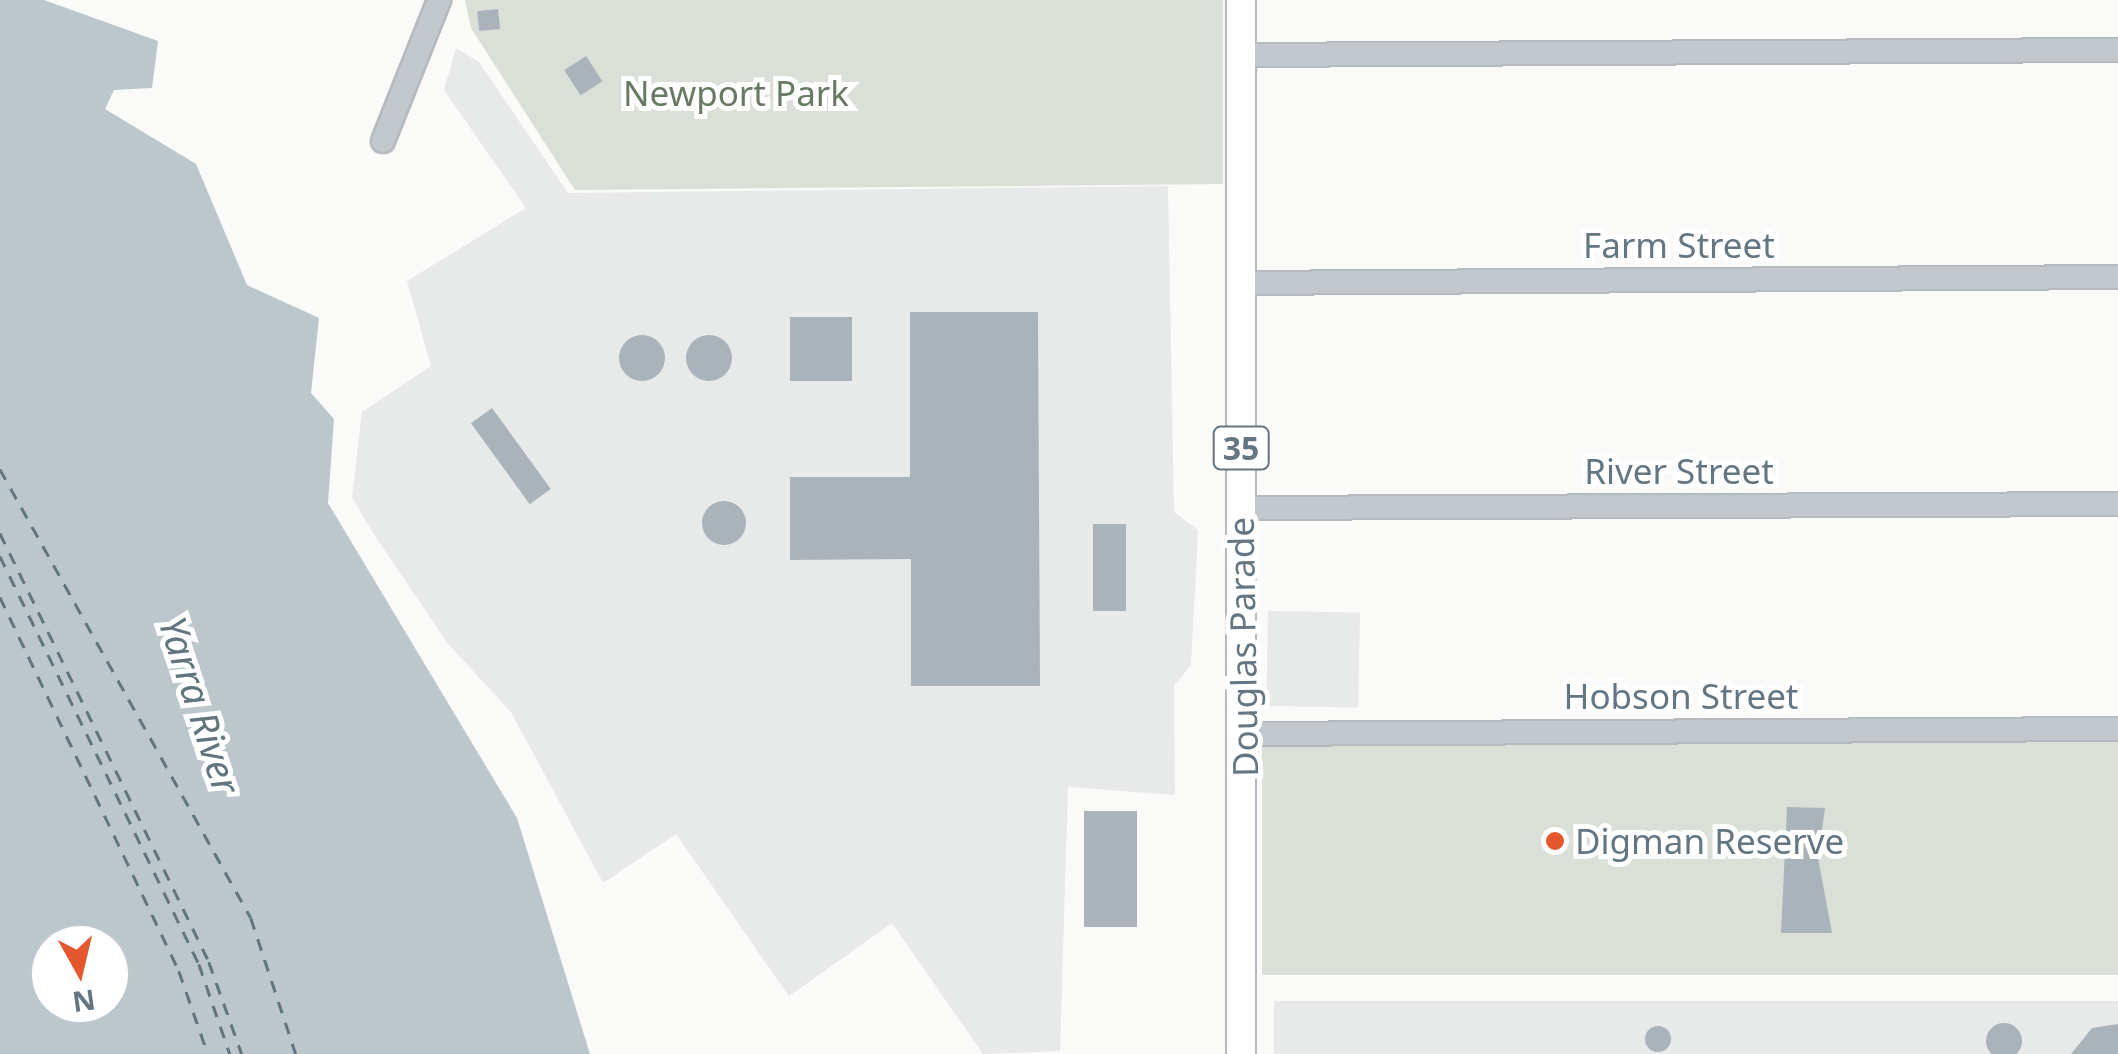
<!DOCTYPE html>
<html>
<head>
<meta charset="utf-8">
<style>
  body { margin:0 }
  #map { position:relative; width:2118px; height:1054px; overflow:hidden; background:#fafaf8; font-family:"Noto Sans",sans-serif }
  div>[style] { position:absolute }
  .built>* { inset:0; background:#e8e9e9; transform-origin:0 0 }
  .green>* { inset:0; background:#dadfd7; transform-origin:0 0 }
  .water>* { inset:0; background:#bbc7cb }
  .ferry>* { height:2.5px; margin-top:-1.25px; transform-origin:0; background:repeating-linear-gradient(90deg,#60757c 0 12px,transparent 0 22px) }
  .building>* { inset:0; background:#aab3b9; transform-origin:0 0 }
  .round { border-radius:50% }
  .roads { filter:drop-shadow(2px 0 #b5babe) drop-shadow(-2px 0 #b5babe) drop-shadow(0 2px #b5babe) drop-shadow(0 -2px #b5babe) }
  .minor>* { height:22px; margin:-11px; padding:0 11px; transform-origin:11px; border-radius:11px; background:#c3c8cc }
  .major>* { height:28px; margin:-14px; padding:0 14px; transform-origin:14px; border-radius:14px; background:#fff }
  .dots>* { width:28px; height:28px; translate:-50% -50%; box-sizing:border-box; border:5px solid #fff; border-radius:50% }
  span { translate:-50% -50%; white-space:nowrap; text-align:center; line-height:1.15; -webkit-text-stroke:10px #fff; paint-order:stroke }
  .shield-label span { padding:2px 8px; background:#fff; border:2px solid; border-radius:8px; -webkit-text-stroke-width:0 }
  .shield-label { font-size:32px; color:#657683; font-weight:700 }
  .park-label { font-size:35px; color:#687a64 }
  .street-label { font-size:35px; color:#657683 }
  .poi-label { font-size:35px; color:#657683 }
  .left { translate:0 -50%; text-align:left }
  .water-label { font-size:38px; color:#60757c; font-style:italic }
  .north { position:absolute; left:30px; top:924px; width:100px; height:100px; box-sizing:border-box; background:#fff; border:2px solid #c1c8cd; border-radius:50%; rotate:172deg; font-size:28px; font-weight:700; line-height:40px; text-align:center; color:#657683 }
  .north::after { content:''; display:block; margin:auto; width:35px; height:45px; background:#e4572e; clip-path:polygon(50% 0,100% 100%,50% 72%,0 100%) }
</style>
</head>
<body>
<div id="map">
  <div class="built">
    <i style="clip-path:polygon(456px 48px,479px 62px,568px 193px,1168px 186px,1174px 512px,1198px 530px,1191px 665px,1174px 686px,1175px 795px,1068px 787px,1060px 1051px,983px 1054px,892px 923px,789px 996px,676px 834px,603px 883px,511px 712px,448px 644px,373px 533px,352px 497px,362px 412px,431px 366px,407px 281px,526px 208px,444px 90px)"></i>
    <i style="left:1268px;top:611px;width:92px;height:95px;rotate:1deg"></i>
    <i style="left:2118px;top:1001px;width:53px;height:844px;rotate:90deg"></i>
  </div>
  <div class="green">
    <i style="clip-path:polygon(465px 0,1223px 0,1223px 184px,575px 190px,471px 28px)"></i>
    <i style="left:2118px;top:729px;width:246px;height:856px;rotate:90deg"></i>
  </div>
  <div class="water">
    <i style="clip-path:polygon(evenodd,0 0,44px 0,158px 41px,152px 88px,114px 90px,105px 109px,196px 164px,247px 285px,319px 318px,311px 393px,334px 419px,328px 503px,517px 818px,590px 1054px,0 1054px,0 0,50px 944px,110px 944px,110px 1004px,50px 1004px,50px 944px)"></i>
  </div>
  <div class="ferry">
    <i style="left:0;top:469px;width:514px;rotate:60.79deg"></i>
    <i style="left:251px;top:918px;width:143px;rotate:71.7deg"></i>
    <i style="left:0;top:533px;width:477px;rotate:64deg"></i>
    <i style="left:209px;top:962px;width:98px;rotate:70.3deg"></i>
    <i style="left:0;top:556px;width:454px;rotate:64deg"></i>
    <i style="left:199px;top:964px;width:95px;rotate:71deg"></i>
    <i style="left:0;top:597px;width:415px;rotate:64.4deg"></i>
    <i style="left:179px;top:971px;width:88px;rotate:70.7deg"></i>
  </div>
  <div class="building">
    <i style="left:498px;top:9px;width:20px;height:21px;rotate:84deg"></i>
    <i style="left:586px;top:56px;width:30px;height:26px;rotate:57deg"></i>
    <i style="clip-path:polygon(910px 312px,1038px 312px,1040px 686px,911px 686px,911px 559px,790px 560px,790px 477px,910px 477px)"></i>
    <i style="left:790px;top:317px;width:62px;height:64px"></i>
    <i class="round" style="left:686px;top:335px;width:46px;height:46px"></i>
    <i class="round" style="left:619px;top:335px;width:46px;height:46px"></i>
    <i style="left:492px;top:408px;width:100px;height:26px;rotate:54deg"></i>
    <i class="round" style="left:702px;top:501px;width:44px;height:44px"></i>
    <i style="left:1093px;top:524px;width:33px;height:87px"></i>
    <i style="clip-path:polygon(1787px 807px,1825px 808px,1818px 858px,1832px 933px,1781px 933px)"></i>
    <i style="left:1084px;top:811px;width:53px;height:116px"></i>
    <i class="round" style="left:1986px;top:1023px;width:36px;height:36px"></i>
    <i style="clip-path:polygon(2118px 1024px,2118px 1054px,2071px 1054px,2092px 1028px)"></i>
    <i class="round" style="left:1645px;top:1026px;width:26px;height:26px"></i>
  </div>
  <div class="roads">
    <div class="minor">
      <i style="left:1242px;top:55px;width:876px;rotate:-0.33deg"></i>
      <i style="left:383px;top:141px;width:152px;rotate:-68.3deg"></i>
      <i style="left:1240px;top:283px;width:878px;rotate:-0.39deg"></i>
      <i style="left:1241px;top:508px;width:877px;rotate:-0.26deg"></i>
      <i style="left:1244px;top:734px;width:874px;rotate:-0.33deg"></i>
    </div>
    <div class="major">
      <i style="left:1241px;top:1054px;width:1054px;rotate:-90deg"></i>
    </div>
  </div>
  <div class="dots">
    <i style="left:1555px;top:841px;background:#e4572e"></i>
  </div>
  <div class="shield-label">
    <span style="left:1241px;top:448px">35</span>
  </div>
  <div class="park-label">
    <span style="left:736px;top:93px">Newport Park</span>
  </div>
  <div class="street-label">
    <span style="left:1679px;top:245px">Farm Street</span>
    <span style="left:1679px;top:471px">River Street</span>
    <span style="left:1243px;top:647px;rotate:-91deg">Douglas Parade</span>
    <span style="left:1681px;top:696px">Hobson Street</span>
  </div>
  <div class="poi-label">
    <span class="left" style="left:1575px;top:841px">Digman Reserve</span>
  </div>
  <div class="water-label">
    <span style="left:200px;top:705px;rotate:72deg">Yarra River</span>
  </div>
  <div class="north">N</div>
</div>
</body>
</html>
